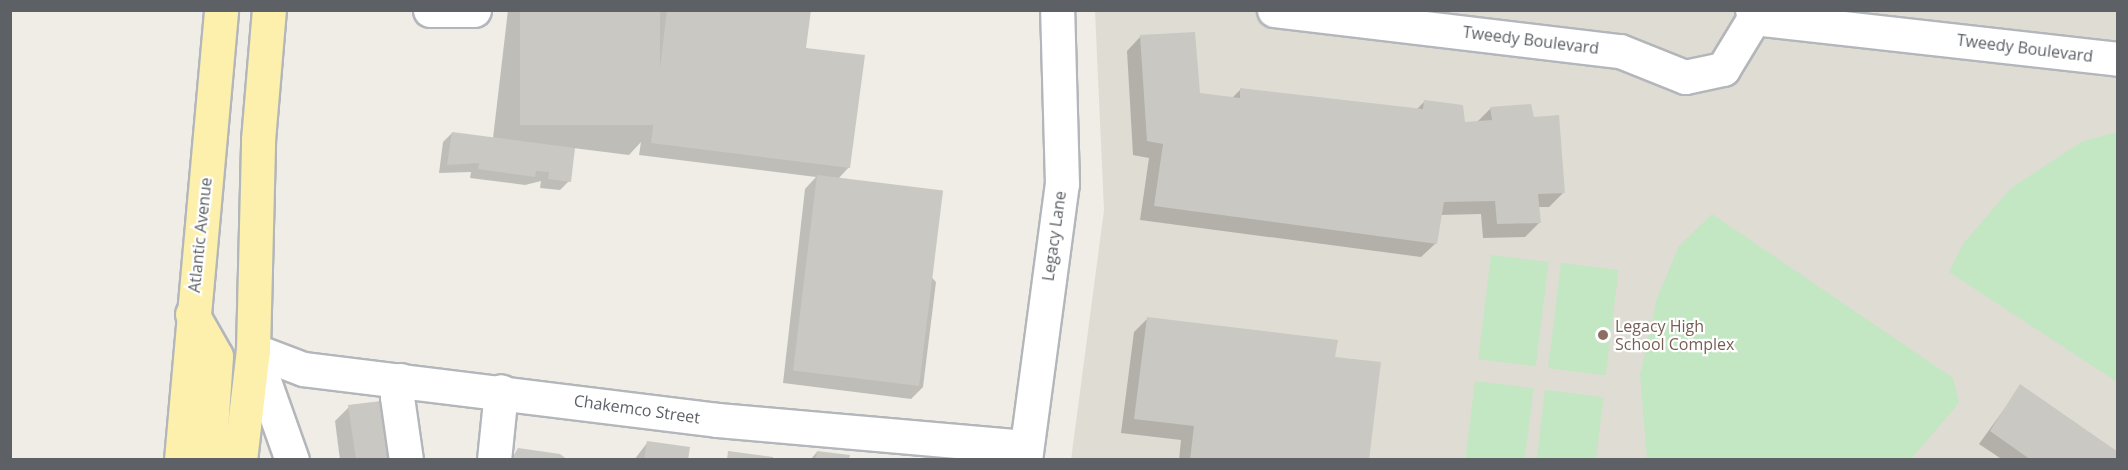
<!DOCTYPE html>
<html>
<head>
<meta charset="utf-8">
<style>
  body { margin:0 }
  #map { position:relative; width:2128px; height:470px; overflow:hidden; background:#efede6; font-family:"Open Sans",sans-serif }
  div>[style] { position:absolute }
  .education>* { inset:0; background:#dfdcd4 }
  .green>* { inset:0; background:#c3e6c3; transform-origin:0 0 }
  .shadow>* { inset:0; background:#0003 }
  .building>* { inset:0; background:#cac8c3; transform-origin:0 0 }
  .roads { filter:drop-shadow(2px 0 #b3b6ba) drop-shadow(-2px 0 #b3b6ba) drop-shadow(0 2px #b3b6ba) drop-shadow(0 -2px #b3b6ba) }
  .minor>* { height:33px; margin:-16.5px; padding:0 16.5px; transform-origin:16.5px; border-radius:16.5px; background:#fff }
  .major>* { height:33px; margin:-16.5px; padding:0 16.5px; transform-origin:16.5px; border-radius:16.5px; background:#fdf0ad }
  .dots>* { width:16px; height:16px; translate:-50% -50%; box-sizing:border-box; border:3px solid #fff; border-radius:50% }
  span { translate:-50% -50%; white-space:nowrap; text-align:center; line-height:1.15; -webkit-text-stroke:4.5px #fff; paint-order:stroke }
  .street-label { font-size:16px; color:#5d6166 }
  .education-label { font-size:16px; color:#785e54 }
  .left { translate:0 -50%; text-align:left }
  .frame { position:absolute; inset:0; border:12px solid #5d6166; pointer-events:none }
</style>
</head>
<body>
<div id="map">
  <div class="education">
    <i style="clip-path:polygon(1095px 11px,2117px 11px,2117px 459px,1071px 460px,1104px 210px)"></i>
  </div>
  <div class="green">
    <i style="clip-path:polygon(2117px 132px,2118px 132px,2117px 382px,1949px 272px,1963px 244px,2011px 188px,2083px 141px)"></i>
    <i style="clip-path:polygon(1712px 214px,1953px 378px,1959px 403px,1911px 459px,1647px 459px,1640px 375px,1657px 298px,1679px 246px)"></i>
    <i style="left:1491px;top:255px;width:58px;height:105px;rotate:7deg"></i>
    <i style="left:1561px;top:263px;width:58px;height:106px;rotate:7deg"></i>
    <i style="left:1475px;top:381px;width:59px;height:79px;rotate:7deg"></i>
    <i style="left:1545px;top:390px;width:59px;height:70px;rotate:7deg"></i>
  </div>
  <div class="shadow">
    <i style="clip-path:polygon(508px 10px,809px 10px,804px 49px,849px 167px,838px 179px,936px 282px,923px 387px,911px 399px,783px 383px,805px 189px,816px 177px,639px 155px,641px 142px,629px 155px,573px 148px,569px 181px,560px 190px,540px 188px,541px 181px,525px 185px,470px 178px,471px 172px,439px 173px,443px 142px,452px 133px,493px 138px)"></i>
    <i style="clip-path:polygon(1141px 36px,1198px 95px,1231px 99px,1241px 89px,1416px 110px,1424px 102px,1464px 124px,1476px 123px,1490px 109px,1532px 118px,1563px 193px,1549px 207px,1538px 207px,1540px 222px,1525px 237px,1483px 238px,1481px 214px,1440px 215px,1436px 243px,1421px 257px,1140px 220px,1149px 158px,1133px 155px,1127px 51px)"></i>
    <i style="clip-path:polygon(1148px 318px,1333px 358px,1367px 460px,1179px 460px,1181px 440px,1121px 433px,1134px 332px)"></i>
    <i style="clip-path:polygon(2021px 386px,2118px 460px,2003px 460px,1979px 444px)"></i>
    <i style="clip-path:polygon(349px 407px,391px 418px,383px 426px,387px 460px,340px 460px,335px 421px)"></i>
    <i style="clip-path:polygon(647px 443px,686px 460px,634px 460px)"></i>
    <i style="clip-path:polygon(817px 452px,848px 460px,810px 460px)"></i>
  </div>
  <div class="building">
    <i style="left:520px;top:10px;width:140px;height:115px"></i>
    <i style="clip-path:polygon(667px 10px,811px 10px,806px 48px,865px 55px,850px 168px,651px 143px)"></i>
    <i style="clip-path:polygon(1195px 32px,1200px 93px,1240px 98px,1240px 88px,1423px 109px,1424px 100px,1463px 105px,1465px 122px,1492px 120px,1490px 107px,1531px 104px,1534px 117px,1559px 115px,1565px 193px,1538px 194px,1541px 223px,1497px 224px,1495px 201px,1444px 202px,1437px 244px,1154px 206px,1163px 144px,1147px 141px,1140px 35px)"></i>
    <i style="clip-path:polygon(452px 132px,575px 148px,571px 182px,548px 179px,549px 172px,536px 171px,535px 177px,478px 169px,479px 163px,447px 165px)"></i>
    <i style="left:817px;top:175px;width:127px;height:197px;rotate:7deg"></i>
    <i style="clip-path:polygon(1147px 317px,1338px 340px,1335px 357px,1381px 362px,1369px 460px,1190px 460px,1194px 426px,1134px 419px)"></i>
    <i style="clip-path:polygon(2020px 384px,2118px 452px,2118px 460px,2031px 460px,1990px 431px)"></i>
    <i style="clip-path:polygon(381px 401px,382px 408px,391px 407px,393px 418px,383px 419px,389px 460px,356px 460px,348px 405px)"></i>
    <i style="clip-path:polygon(647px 441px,690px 447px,688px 460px,644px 460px)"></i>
    <i style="clip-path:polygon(518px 448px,560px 454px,568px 460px,511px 460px)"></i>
    <i style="clip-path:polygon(728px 451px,773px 457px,773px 460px,727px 460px)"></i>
    <i style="clip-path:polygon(817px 451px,850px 455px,849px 460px,816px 460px)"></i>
  </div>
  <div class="roads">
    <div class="minor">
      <i style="left:430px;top:10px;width:44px"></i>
      <i style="left:1274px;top:10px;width:348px;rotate:6.8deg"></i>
      <i style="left:1620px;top:51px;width:70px;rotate:21.8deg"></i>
      <i style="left:1685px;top:77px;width:39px;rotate:-12deg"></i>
      <i style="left:1723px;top:69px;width:60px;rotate:-58.7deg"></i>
      <i style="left:1754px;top:18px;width:8px;rotate:-104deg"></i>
      <i style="left:1754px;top:18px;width:366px;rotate:6.4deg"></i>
      <i style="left:253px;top:350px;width:53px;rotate:20.8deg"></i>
      <i style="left:303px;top:369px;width:417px;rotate:7deg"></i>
      <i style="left:717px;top:420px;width:310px;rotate:5deg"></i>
      <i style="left:253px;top:350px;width:117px;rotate:70.5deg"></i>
      <i style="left:400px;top:380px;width:17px;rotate:100deg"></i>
      <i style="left:397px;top:397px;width:64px;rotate:81.9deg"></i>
      <i style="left:494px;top:460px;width:69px;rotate:-84.2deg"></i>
      <i style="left:1025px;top:460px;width:278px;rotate:-82.4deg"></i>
      <i style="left:1062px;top:184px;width:174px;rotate:-91.6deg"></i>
    </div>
    <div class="major">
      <i style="left:192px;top:314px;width:48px;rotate:60.3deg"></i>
      <i style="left:216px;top:356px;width:104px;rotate:93.9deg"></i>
      <i style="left:181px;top:460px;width:452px;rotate:-84.9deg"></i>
      <i style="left:240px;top:460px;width:111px;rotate:-83.3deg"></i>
      <i style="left:253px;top:350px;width:210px;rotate:-88.6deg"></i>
      <i style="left:258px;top:140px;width:130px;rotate:-85.2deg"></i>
    </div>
  </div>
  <div class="dots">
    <i style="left:1603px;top:335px;background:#8d6e63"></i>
  </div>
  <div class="street-label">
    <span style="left:1531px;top:40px;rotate:7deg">Tweedy Boulevard</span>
    <span style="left:2025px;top:48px;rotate:7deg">Tweedy Boulevard</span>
    <span style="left:200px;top:235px;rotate:-84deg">Atlantic Avenue</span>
    <span style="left:1054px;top:236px;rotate:-82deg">Legacy Lane</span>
    <span style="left:637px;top:409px;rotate:8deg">Chakemco Street</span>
  </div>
  <div class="education-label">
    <span class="left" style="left:1615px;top:335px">Legacy High<br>School Complex</span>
  </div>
  <div class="frame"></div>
</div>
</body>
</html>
